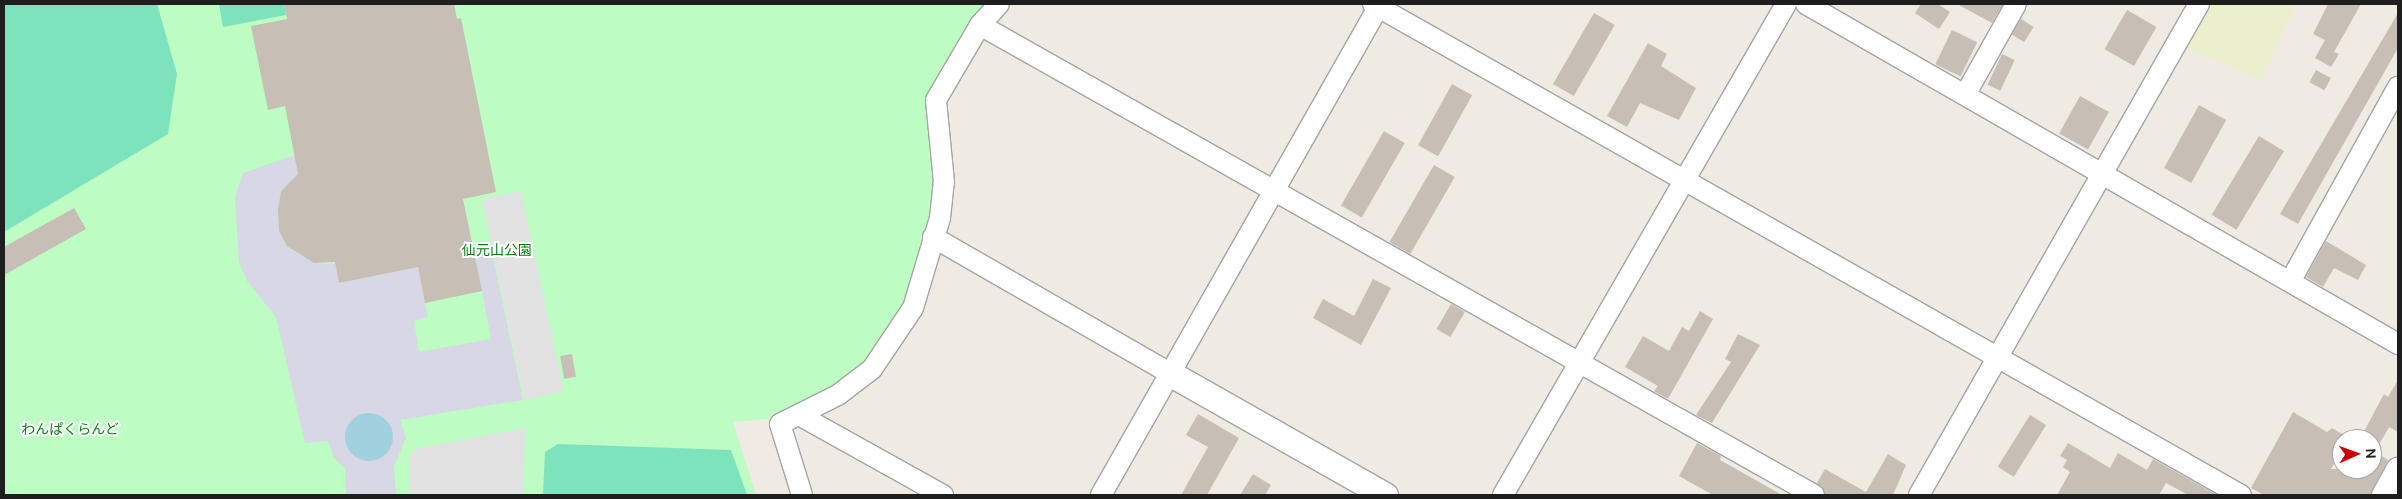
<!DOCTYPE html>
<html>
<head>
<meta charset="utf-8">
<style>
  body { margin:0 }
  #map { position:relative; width:2402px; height:499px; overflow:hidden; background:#efebe3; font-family:Ubuntu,"Noto Sans JP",sans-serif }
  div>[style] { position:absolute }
  .farmland>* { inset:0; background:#ecefcd }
  .park>* { inset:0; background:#bdfcc3 }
  .pitch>* { inset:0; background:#7de3bc }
  .parking>* { inset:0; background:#e2e2e2; transform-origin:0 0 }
  .plaza>* { inset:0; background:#d7d7e5 }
  .water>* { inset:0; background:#a1d1df }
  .round { border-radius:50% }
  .building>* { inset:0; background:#c7beb6; transform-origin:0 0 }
  .roads { filter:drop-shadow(1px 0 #a5a5a5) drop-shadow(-1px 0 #a5a5a5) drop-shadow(0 1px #a5a5a5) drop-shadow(0 -1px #a5a5a5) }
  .minor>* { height:20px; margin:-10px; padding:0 10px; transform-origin:10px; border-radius:10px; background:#fff }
  .tertiary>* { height:25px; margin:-12.5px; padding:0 12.5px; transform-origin:12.5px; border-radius:12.5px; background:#fff }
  span { translate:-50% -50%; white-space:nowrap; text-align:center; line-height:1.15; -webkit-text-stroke:4px #fff; paint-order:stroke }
  .park-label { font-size:14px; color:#068111 }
  .frame { position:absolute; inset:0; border:5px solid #1e1e1e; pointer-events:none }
  .north { position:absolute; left:2332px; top:429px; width:50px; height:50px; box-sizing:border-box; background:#fff; border:1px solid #a5a5a5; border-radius:50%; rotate:88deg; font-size:14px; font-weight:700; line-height:20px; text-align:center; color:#1e1e1e }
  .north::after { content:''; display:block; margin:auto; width:18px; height:22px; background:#cb0200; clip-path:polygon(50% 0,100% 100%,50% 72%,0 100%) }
</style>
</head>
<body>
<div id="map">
  <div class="farmland">
    <i style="clip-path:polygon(2209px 4px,2296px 4px,2261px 80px,2184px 47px)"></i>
  </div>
  <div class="park">
    <i style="clip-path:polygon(4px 4px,990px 4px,937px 80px,933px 216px,917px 256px,911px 293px,868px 361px,834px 388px,768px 419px,733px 422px,756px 495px,4px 495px)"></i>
  </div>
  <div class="pitch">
    <i style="clip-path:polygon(4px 4px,157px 4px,177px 74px,168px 134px,4px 232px)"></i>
    <i style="clip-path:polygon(219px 4px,284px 4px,286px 15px,223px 27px)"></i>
    <i style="clip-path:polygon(558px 444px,731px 450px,747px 495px,543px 495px,545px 452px)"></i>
  </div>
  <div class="parking">
    <i style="left:521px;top:191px;width:205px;height:40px;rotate:78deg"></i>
    <i style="clip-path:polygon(525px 428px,523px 495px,410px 495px,409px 458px,415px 449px)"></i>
  </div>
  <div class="plaza">
    <i style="clip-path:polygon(295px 155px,298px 174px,281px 191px,278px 209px,279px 231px,287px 246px,313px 263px,418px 267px,428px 317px,414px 321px,419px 352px,491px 339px,474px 251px,491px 247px,523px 400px,400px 420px,406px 438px,394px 466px,396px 495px,346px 495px,345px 468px,334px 458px,328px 441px,305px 443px,276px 317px,247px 281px,239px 262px,235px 197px,243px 173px)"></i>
  </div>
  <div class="water">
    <i class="round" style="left:345px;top:413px;width:48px;height:48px"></i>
  </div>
  <div class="building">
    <i style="clip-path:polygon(284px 4px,454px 4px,457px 19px,461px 18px,496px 192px,463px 199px,482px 291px,425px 303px,418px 267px,339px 283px,335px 262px,314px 263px,287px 246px,279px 231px,278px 209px,281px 191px,298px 174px,285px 106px,268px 110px,251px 26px,287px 19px)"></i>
    <i style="clip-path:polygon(1921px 4px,1938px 4px,1950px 12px,1939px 29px,1915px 13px)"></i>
    <i style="clip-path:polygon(1957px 4px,2003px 4px,1992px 23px)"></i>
    <i style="clip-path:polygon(2328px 4px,2361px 4px,2334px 52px,2339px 54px,2331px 67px,2315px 58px,2325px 40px,2313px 34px)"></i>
    <i style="left:2127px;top:10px;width:34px;height:45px;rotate:30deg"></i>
    <i style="left:1594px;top:13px;width:24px;height:82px;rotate:30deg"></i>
    <i style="clip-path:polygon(2398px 13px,2398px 48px,2298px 224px,2280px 214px)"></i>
    <i style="left:2021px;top:19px;width:15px;height:18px;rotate:32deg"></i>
    <i style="left:1952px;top:30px;width:28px;height:38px;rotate:26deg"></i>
    <i style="clip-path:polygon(1648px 43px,1667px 54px,1661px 66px,1696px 88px,1679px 120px,1640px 103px,1627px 127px,1607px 116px)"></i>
    <i style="left:2002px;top:54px;width:14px;height:34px;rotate:25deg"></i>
    <i style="left:2316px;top:70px;width:17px;height:14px;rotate:28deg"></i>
    <i style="left:1452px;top:84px;width:23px;height:70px;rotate:29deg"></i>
    <i style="left:2080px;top:96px;width:33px;height:43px;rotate:29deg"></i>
    <i style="left:2199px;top:105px;width:31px;height:72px;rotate:29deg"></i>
    <i style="left:1384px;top:131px;width:24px;height:86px;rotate:30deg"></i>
    <i style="left:2259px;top:136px;width:29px;height:92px;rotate:31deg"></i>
    <i style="left:1434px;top:165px;width:24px;height:89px;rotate:30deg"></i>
    <i style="clip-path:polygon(74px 208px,86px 229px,4px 275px,4px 247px)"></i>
    <i style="clip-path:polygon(2326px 241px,2366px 265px,2358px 280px,2334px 268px,2323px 287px,2306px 277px)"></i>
    <i style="clip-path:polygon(1373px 279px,1391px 288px,1361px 345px,1313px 318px,1323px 299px,1354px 316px)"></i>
    <i style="left:1451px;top:304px;width:16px;height:29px;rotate:30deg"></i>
    <i style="clip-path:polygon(1700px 311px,1713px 319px,1668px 399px,1654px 391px,1658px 386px,1625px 367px,1643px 336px,1669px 351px,1682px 327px,1689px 331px)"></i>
    <i style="clip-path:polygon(1738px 334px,1760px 345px,1712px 423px,1696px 415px,1731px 362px,1725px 359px)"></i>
    <i style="left:572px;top:354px;width:23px;height:12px;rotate:80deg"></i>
    <i style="clip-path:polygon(2398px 380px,2398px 432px,2389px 427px,2375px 452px,2388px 460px,2370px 495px,2264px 495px,2251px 488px,2293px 412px,2327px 432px,2332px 428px,2342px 434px,2342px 449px,2331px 469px,2372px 469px,2372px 439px,2360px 439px,2384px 394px,2388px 397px)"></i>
    <i style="clip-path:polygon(1198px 414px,1239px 438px,1207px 495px,1181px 495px,1208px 447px,1186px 435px)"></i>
    <i style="left:2030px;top:415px;width:19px;height:61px;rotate:32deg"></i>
    <i style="clip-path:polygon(1697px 443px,1721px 456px,1720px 460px,1782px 495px,1713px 495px,1679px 476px)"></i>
    <i style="clip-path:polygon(2068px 443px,2110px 468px,2118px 453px,2147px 470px,2153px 459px,2217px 495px,2188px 495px,2166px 483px,2159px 495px,2057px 495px,2070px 472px,2063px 467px,2067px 460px,2060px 456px)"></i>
    <i style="clip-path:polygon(1888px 454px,1906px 465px,1893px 495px,1826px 495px,1817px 483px,1825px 469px,1866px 492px)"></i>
    <i style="clip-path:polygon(1253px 474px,1271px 485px,1265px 495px,1240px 495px)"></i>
  </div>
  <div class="roads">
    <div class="minor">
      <i style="left:1373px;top:4px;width:997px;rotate:29.5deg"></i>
      <i style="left:1806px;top:4px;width:683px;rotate:29.87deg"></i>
      <i style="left:980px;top:25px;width:957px;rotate:29.4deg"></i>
      <i style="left:1965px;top:95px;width:104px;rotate:-60.7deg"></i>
      <i style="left:933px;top:237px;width:275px;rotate:29.9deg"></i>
      <i style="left:2291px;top:280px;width:221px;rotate:-61deg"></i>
      <i style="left:799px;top:415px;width:165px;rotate:29.1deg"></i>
      <i style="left:802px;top:495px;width:74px;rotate:-107.2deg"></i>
      <i style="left:780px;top:424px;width:65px;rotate:-26.6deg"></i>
      <i style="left:838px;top:395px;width:43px;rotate:-37.4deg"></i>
      <i style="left:872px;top:369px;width:73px;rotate:-56.1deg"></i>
      <i style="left:913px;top:308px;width:94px;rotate:-73.3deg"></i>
      <i style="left:940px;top:218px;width:36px;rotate:-84deg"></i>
      <i style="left:944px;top:182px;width:82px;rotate:-95.6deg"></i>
      <i style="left:936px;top:100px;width:87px;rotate:-59.6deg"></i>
      <i style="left:980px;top:25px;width:28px;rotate:-48deg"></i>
      <i style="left:1101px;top:495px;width:565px;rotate:-60.39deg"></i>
      <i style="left:1503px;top:495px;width:567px;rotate:-60.04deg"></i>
      <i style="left:1919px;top:495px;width:565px;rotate:-60.31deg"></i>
    </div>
    <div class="tertiary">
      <i style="left:1171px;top:374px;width:246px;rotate:29.5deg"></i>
      <i style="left:2384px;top:495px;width:29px;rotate:-61deg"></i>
    </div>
  </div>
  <div class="park-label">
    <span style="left:497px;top:250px">仙元山公園</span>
    <span style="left:70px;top:429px">わんぱくらんど</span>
  </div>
  <div class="frame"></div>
  <div class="north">N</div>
</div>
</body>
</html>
